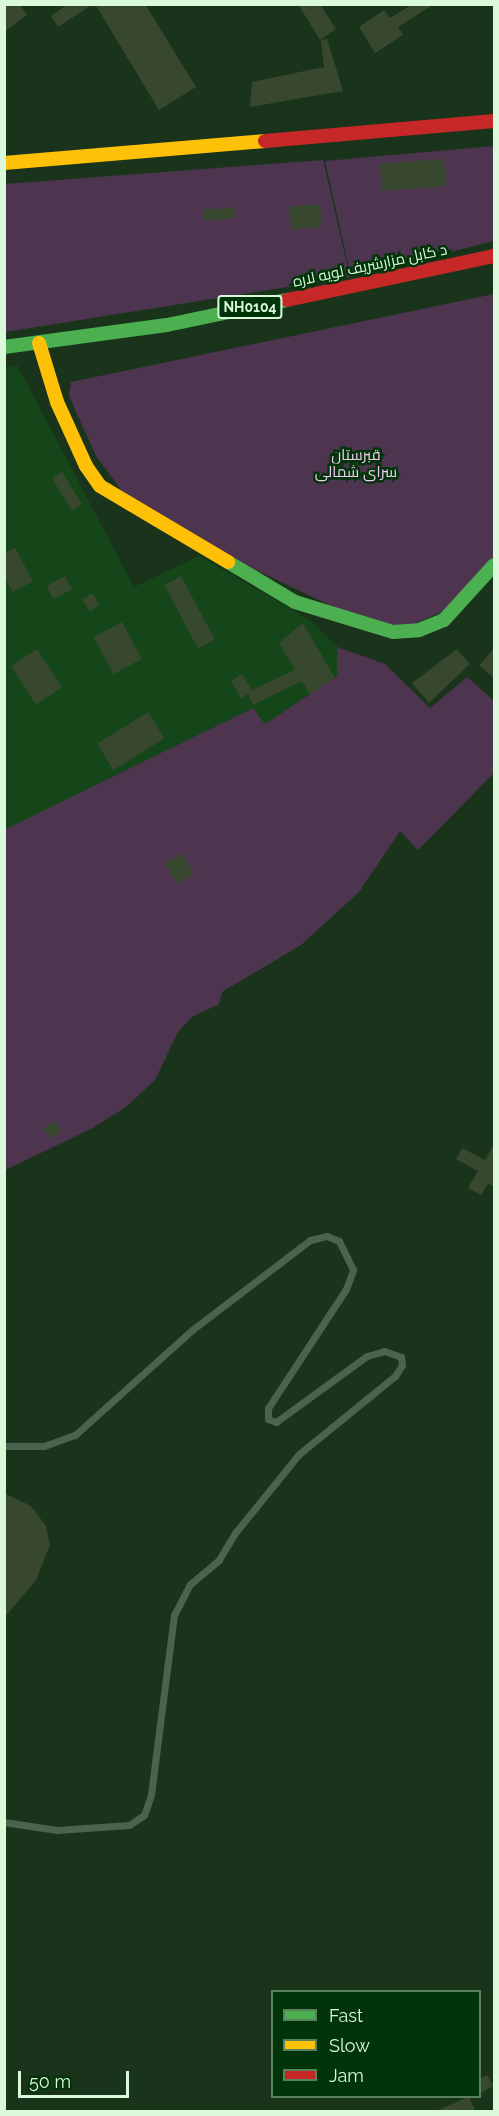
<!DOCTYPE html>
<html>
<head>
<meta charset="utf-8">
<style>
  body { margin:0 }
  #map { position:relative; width:499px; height:2116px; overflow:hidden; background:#1a341c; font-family:Raleway,Cairo,sans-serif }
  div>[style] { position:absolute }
  .built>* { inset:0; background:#154619 }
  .green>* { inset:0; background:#4d354f }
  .building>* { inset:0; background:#38482e; transform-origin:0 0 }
  .lane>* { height:7px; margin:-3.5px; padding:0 3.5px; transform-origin:3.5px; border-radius:3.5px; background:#4b624d }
  .fast>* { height:14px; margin:-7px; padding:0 7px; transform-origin:7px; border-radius:7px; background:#4caf50 }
  .slow>* { height:14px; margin:-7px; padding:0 7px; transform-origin:7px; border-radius:7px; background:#ffc107 }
  .jam>* { height:14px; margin:-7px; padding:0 7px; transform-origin:7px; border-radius:7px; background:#c62828 }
  span { translate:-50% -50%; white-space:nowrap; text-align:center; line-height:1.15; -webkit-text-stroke:5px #023409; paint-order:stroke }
  .shield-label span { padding:2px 4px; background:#023409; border:2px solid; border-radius:4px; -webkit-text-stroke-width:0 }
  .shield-label { font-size:14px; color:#d9f9d9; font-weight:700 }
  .street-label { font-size:15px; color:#d9f9d9 }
  .park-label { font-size:15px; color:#f5caf7 }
  .frame { position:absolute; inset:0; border:6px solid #d9f9d9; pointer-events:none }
  .legend { position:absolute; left:271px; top:1990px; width:210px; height:108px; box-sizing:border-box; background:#023409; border:2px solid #58835c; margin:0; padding:8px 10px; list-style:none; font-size:18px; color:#d9f9d9 }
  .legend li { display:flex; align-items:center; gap:12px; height:30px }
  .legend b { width:30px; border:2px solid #58835c }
  .scale { position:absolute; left:18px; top:2071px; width:111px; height:27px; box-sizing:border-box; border:3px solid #d9f9d9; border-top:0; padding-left:8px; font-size:18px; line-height:21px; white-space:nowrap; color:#d9f9d9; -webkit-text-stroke:4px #023409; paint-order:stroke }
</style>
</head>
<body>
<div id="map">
  <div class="built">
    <i style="clip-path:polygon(17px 365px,134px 587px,199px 556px,310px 620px,337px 647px,337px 676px,265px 724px,253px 708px,5px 830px,4px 368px)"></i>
  </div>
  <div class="green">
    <i style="clip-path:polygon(494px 146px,494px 241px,351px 277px,325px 161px)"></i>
    <i style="clip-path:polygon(323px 160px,350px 277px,5px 332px,5px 184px)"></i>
    <i style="clip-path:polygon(494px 294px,494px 570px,470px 600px,390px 634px,254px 569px,125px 495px,96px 456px,69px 396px,71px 382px)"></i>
    <i style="clip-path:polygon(337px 647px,385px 664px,430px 708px,467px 677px,494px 701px,494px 773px,418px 850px,400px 831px,359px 892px,301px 945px,222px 992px,219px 1004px,192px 1017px,178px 1032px,155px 1080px,126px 1107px,91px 1129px,5px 1170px,4px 830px,253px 708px,265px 724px,337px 676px)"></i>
  </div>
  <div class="building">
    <i style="clip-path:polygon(4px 4px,19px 4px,27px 15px,4px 32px)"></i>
    <i style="clip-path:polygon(68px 4px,93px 4px,58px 27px,51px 16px)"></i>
    <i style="clip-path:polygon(95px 4px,145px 4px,196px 87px,159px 110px)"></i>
    <i style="clip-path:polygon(298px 4px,320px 4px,336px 29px,320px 40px)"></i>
    <i style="clip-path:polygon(413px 4px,434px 4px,398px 27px,403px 35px,375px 53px,359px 27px,384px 10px,390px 18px)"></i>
    <i style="clip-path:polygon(327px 39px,343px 91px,250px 107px,252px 82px,324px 67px,321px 40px)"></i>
    <i style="left:444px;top:159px;width:27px;height:64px;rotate:86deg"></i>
    <i style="left:320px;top:204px;width:23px;height:31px;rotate:85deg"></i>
    <i style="left:234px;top:207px;width:11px;height:31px;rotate:85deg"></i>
    <i style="left:62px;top:472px;width:38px;height:12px;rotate:58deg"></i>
    <i style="clip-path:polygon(15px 548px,33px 581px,13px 592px,4px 577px,4px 553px)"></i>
    <i style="left:65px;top:576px;width:15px;height:21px;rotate:62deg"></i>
    <i style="left:181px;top:576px;width:72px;height:19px;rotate:62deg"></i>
    <i style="left:92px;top:593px;width:14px;height:12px;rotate:56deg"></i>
    <i style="left:122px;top:622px;width:42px;height:32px;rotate:62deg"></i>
    <i style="clip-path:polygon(303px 623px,335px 678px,310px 694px,302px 681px,253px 705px,248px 694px,241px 698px,231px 681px,242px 674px,252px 690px,295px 670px,279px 643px)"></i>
    <i style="clip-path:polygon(495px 648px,495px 679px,479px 665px)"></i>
    <i style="left:37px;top:649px;width:46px;height:31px;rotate:57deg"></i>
    <i style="clip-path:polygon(457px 649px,470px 664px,429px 703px,412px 683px)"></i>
    <i style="left:148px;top:712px;width:31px;height:60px;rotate:58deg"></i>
    <i style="left:181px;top:853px;width:24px;height:20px;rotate:57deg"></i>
    <i style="left:55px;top:1121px;width:12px;height:14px;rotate:59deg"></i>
    <i style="clip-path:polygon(495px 1142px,495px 1187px,488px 1184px,481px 1195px,468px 1188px,478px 1171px,456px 1159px,462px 1148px,485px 1160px)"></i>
    <i style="clip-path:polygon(4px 1493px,31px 1506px,46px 1526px,50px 1545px,36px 1580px,4px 1618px)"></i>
    <i style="clip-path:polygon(487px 2075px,493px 2086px,480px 2094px,480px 2079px)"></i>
    <i style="clip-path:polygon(469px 2097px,476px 2112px,434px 2112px,468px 2097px)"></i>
  </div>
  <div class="lane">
    <i style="left:4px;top:1446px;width:40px"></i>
    <i style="left:44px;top:1446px;width:33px;rotate:-20deg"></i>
    <i style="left:75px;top:1435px;width:157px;rotate:-41.9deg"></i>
    <i style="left:192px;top:1330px;width:148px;rotate:-37.3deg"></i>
    <i style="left:310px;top:1240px;width:17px;rotate:-13deg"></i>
    <i style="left:327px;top:1236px;width:13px;rotate:23deg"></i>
    <i style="left:339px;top:1241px;width:32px;rotate:64deg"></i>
    <i style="left:353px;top:1270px;width:20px;rotate:110deg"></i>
    <i style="left:346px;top:1289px;width:142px;rotate:123.2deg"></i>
    <i style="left:268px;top:1408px;width:11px;rotate:90deg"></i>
    <i style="left:268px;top:1419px;width:9px;rotate:21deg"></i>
    <i style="left:276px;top:1422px;width:112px;rotate:-36deg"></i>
    <i style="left:367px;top:1356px;width:18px;rotate:-16deg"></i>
    <i style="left:384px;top:1351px;width:18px;rotate:19deg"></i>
    <i style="left:401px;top:1357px;width:8px;rotate:83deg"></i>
    <i style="left:402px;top:1365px;width:13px;rotate:122deg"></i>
    <i style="left:395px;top:1376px;width:124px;rotate:140.9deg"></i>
    <i style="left:299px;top:1454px;width:102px;rotate:129deg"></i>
    <i style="left:235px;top:1533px;width:31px;rotate:121deg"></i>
    <i style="left:219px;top:1560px;width:38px;rotate:140deg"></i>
    <i style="left:190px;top:1584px;width:35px;rotate:117deg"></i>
    <i style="left:174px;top:1615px;width:181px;rotate:97.3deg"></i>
    <i style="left:151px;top:1795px;width:21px;rotate:109deg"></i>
    <i style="left:144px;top:1815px;width:18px;rotate:146deg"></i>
    <i style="left:129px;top:1825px;width:72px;rotate:176deg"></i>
    <i style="left:57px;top:1830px;width:54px;rotate:-171.4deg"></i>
  </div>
  <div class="fast">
    <i style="left:4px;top:347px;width:164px;rotate:-7.7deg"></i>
    <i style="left:167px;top:325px;width:123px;rotate:-11.8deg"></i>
    <i style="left:228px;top:562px;width:78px;rotate:30.8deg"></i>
    <i style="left:295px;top:602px;width:102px;rotate:17deg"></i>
    <i style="left:393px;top:632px;width:26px;rotate:-4deg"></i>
    <i style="left:419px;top:630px;width:27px;rotate:-22deg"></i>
    <i style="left:444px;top:620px;width:74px;rotate:-47.7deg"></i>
  </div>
  <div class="slow">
    <i style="left:4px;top:163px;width:262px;rotate:-4.8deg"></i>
    <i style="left:39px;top:343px;width:62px;rotate:73deg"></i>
    <i style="left:57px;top:402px;width:70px;rotate:65.6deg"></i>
    <i style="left:86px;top:466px;width:24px;rotate:55deg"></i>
    <i style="left:100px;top:486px;width:149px;rotate:30.7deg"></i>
  </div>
  <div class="jam">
    <i style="left:265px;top:141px;width:230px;rotate:-5deg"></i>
    <i style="left:287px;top:300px;width:212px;rotate:-12deg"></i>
  </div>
  <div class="shield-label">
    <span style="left:250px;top:307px">NH0104</span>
  </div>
  <div class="street-label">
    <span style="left:370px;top:266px;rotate:-12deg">د کابل مزارشریف لویه لاره</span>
  </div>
  <div class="park-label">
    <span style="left:356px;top:464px">قبرستان<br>سرای شمالی</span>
  </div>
  <div class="frame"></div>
  <ul class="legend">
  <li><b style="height:8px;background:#4caf50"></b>Fast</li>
  <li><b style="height:8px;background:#ffc107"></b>Slow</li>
  <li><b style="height:8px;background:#c62828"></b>Jam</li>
  </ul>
  <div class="scale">50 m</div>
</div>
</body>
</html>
